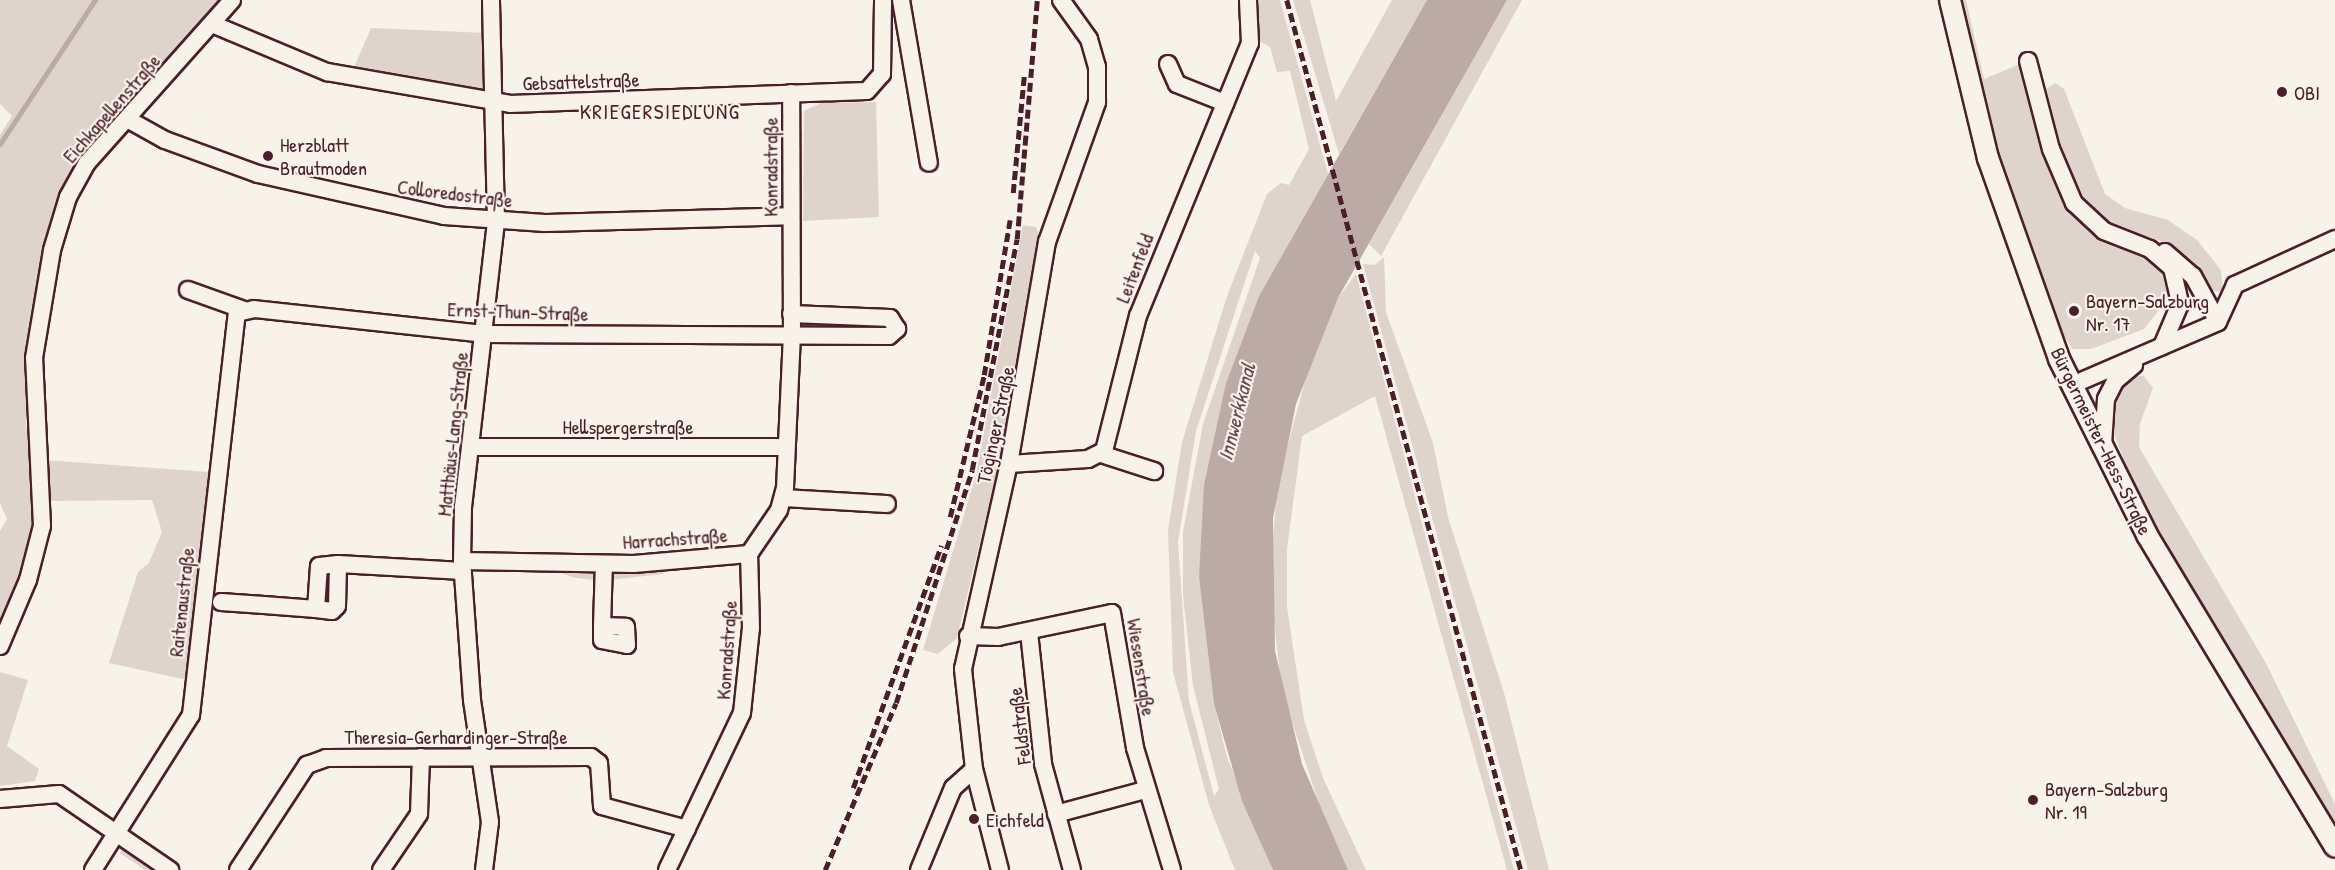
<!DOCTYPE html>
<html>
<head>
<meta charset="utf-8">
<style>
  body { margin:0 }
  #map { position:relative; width:2335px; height:870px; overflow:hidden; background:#f7f3e8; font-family:"Patrick Hand",sans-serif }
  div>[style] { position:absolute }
  .green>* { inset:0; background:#ded4cc }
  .water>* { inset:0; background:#bcaaa7 }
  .stream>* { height:4.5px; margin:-2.25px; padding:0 2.25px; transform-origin:2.25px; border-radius:2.25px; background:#bcaaa7 }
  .roads { filter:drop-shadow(2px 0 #4a1f2b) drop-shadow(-2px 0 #4a1f2b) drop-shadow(0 2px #4a1f2b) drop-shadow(0 -2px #4a1f2b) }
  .minor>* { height:16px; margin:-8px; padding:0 8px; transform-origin:8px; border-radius:8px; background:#f7f3e8 }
  .major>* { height:20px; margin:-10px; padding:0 10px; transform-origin:10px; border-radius:10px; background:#f7f3e8 }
  .rail>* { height:4.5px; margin-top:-2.25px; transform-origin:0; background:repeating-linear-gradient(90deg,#4a1f2b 0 9px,transparent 0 13.5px) }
  .dots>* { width:16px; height:16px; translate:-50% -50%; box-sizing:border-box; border:3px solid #f7f3e8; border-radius:50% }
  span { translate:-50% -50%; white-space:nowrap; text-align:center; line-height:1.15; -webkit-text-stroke:4.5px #f7f3e8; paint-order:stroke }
  .street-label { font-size:20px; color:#4a1f2b }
  .poi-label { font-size:20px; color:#4a1f2b }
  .left { translate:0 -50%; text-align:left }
  .neighbourhood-label { font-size:21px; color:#4a1f2b; letter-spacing:1.5px }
  .water-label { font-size:21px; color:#6c4950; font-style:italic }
</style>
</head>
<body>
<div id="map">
  <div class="green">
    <i style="clip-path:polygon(0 0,222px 0,68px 175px,47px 235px,28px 339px,26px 424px,36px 514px,33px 535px,0 627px,0 531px,7px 519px,0 503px,0 135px,12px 116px,0 104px)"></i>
    <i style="clip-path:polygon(evenodd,1257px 0,1280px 0,1328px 174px,1259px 296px,1226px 383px,1199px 577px,1214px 704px,1227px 757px,1273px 870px,1235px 870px,1209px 805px,1173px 672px,1168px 530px,1182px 442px,1227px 296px,1267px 194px,1281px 183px,1289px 185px,1309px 149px,1290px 71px,1277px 72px,1270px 47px,1259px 41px,1257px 0,1255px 251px,1260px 258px,1203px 424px,1183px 532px,1183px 596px,1193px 686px,1219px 789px,1214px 796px,1189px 701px,1178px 542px,1196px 431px,1255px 251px)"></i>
    <i style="clip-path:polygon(1293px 0,1310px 0,1336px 101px,1392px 0,1427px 0,1339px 154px)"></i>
    <i style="clip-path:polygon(1507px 0,1522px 0,1381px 256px,1369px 244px)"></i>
    <i style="clip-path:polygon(1956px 0,1966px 0,1984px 79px,2020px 64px,2044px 151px,2067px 207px,2100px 238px,2146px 256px,2165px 273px,2170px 310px,2159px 310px,2144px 329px,2091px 349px,2073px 349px,2060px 330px,1996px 160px)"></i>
    <i style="clip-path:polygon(371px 28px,487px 33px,486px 88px,481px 92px,352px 72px)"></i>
    <i style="clip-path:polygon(2055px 83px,2064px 89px,2105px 194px,2125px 208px,2168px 220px,2197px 240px,2221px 270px,2223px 292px,2207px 290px,2191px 264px,2167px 243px,2116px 227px,2089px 207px,2071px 176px,2043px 91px)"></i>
    <i style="clip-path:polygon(876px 102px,879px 217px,803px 221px,804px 111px,821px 103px)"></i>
    <i style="clip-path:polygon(1023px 225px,1036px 227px,1039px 236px,1008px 424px,957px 638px,938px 654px,923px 650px,976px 475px)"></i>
    <i style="clip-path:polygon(1384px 257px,1386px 312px,1433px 443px,1448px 517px,1504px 693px,1549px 870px,1528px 870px,1363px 264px,1375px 265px)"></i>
    <i style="clip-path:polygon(1356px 274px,1465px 686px,1514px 870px,1507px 870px,1375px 396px,1302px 436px,1287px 549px,1287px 607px,1304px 720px,1323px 778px,1366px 870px,1348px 870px,1328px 831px,1282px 691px,1270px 587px,1277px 485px,1308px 370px,1338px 298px)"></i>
    <i style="clip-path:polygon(2131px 376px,2144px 376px,2153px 388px,2140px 424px,2139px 447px,2267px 665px,2335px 804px,2335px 831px,2135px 489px,2109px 420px,2115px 392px)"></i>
    <i style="clip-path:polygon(44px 460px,222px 473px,197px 682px,109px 663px,138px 572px,149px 563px,162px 532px,152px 500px,48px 501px)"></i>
    <i style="clip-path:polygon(547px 568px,593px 571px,597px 580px,575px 578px)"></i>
    <i style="clip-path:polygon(668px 568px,662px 574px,609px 580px,615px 571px)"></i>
    <i style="clip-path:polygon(0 672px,28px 680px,7px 746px,39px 769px,35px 781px,0 786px)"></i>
    <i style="clip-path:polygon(123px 847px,161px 870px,145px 870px,120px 853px)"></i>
  </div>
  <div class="water">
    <i style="clip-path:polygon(1427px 0,1507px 0,1338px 298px,1296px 404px,1273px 518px,1275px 651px,1302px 764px,1348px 870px,1273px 870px,1242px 801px,1214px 704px,1199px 577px,1204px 485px,1226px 383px,1259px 296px)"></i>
  </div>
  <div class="stream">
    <i style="left:0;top:144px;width:173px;rotate:-56.6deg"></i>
  </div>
  <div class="roads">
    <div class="minor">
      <i style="left:901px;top:0;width:165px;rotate:80.3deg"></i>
      <i style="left:212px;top:24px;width:125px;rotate:22.7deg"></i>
      <i style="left:327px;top:72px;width:186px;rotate:9.9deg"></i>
      <i style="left:510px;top:104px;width:357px;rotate:-2.1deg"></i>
      <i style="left:867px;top:91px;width:23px;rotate:-49deg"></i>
      <i style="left:882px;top:74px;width:74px;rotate:-89.2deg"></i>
      <i style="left:2028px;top:61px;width:91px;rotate:75.4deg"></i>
      <i style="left:2051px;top:149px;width:59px;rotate:66.9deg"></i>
      <i style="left:2074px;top:203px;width:41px;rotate:43deg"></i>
      <i style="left:2104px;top:231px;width:49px;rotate:21.4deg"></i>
      <i style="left:2150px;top:249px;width:29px;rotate:41deg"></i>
      <i style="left:2172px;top:268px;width:37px;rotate:77deg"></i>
      <i style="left:2180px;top:304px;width:46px;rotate:113.2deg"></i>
      <i style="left:1168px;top:64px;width:22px;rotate:66deg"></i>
      <i style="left:1177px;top:84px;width:52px;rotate:21.6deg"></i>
      <i style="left:129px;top:120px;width:41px;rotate:29.1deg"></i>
      <i style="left:165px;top:140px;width:99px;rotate:20.1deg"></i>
      <i style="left:258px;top:174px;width:191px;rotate:12.7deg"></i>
      <i style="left:444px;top:216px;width:101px;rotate:4deg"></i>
      <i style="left:545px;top:223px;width:246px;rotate:-1.6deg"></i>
      <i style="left:2165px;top:252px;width:37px;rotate:41deg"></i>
      <i style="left:2193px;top:276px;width:52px;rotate:61.5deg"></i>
      <i style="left:188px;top:290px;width:59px;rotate:19.7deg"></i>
      <i style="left:2072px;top:385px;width:159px;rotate:-23.3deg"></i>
      <i style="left:2218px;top:322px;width:41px;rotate:-65.3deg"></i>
      <i style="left:2235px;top:285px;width:110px;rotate:-24.7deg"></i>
      <i style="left:2103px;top:445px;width:46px;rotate:-86.3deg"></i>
      <i style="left:2106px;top:399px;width:20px;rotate:-63deg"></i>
      <i style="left:2115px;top:381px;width:25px;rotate:-40deg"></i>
      <i style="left:470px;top:447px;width:316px"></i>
      <i style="left:1101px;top:454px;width:56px;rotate:17.8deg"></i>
      <i style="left:1009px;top:464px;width:79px;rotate:-3.6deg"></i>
      <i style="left:1088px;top:459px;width:18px;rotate:-27deg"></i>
      <i style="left:1104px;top:451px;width:139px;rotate:-75.9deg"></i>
      <i style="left:1138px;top:316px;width:295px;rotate:-67.7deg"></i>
      <i style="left:1250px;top:43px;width:43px;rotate:-92.7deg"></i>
      <i style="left:783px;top:498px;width:104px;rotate:3.3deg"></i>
      <i style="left:462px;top:561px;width:172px;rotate:1deg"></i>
      <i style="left:634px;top:564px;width:115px;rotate:-5deg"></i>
      <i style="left:338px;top:564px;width:125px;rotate:3.2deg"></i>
      <i style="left:221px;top:602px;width:43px;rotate:4deg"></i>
      <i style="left:264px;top:605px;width:52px;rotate:4.4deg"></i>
      <i style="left:316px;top:609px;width:16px;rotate:7deg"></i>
      <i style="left:332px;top:611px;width:7px;rotate:-45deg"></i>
      <i style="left:337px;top:606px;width:42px;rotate:-88.6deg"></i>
      <i style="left:338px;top:564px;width:19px;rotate:174deg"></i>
      <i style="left:319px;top:566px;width:43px;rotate:94deg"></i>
      <i style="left:602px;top:626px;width:24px;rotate:2deg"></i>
      <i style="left:626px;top:627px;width:18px;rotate:87deg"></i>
      <i style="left:627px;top:645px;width:25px;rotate:-169deg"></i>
      <i style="left:602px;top:640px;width:14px;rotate:-90deg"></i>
      <i style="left:602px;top:626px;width:62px;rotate:-88.2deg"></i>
      <i style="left:1029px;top:632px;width:133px;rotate:83.9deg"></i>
      <i style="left:1043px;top:764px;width:110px;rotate:74.7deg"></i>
      <i style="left:968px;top:636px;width:30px;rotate:2deg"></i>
      <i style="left:998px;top:637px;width:116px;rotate:-11.9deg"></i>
      <i style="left:1112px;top:613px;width:137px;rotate:80.3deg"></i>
      <i style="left:1135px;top:748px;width:127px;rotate:73.1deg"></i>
      <i style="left:0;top:646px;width:72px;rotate:-67deg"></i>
      <i style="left:28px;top:580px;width:56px;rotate:-75.5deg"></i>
      <i style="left:42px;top:526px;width:168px;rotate:-92.7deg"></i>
      <i style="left:34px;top:358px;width:109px;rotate:-80.5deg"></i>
      <i style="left:52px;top:250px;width:55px;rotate:-73.2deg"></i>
      <i style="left:68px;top:197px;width:39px;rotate:-61deg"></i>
      <i style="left:87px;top:163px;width:218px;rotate:-48.3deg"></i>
      <i style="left:0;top:799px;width:59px;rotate:-4.8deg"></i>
      <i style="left:59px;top:794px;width:135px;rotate:34.4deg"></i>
      <i style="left:1056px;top:814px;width:92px;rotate:-15.1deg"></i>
      <i style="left:93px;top:870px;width:183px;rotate:-57.7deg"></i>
      <i style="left:191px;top:715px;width:405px;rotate:-83.5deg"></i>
      <i style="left:237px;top:313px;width:17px;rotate:-13deg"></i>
      <i style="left:254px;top:309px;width:232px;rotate:6.2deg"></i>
      <i style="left:485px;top:334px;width:404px;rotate:0.3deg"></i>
      <i style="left:889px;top:336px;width:11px;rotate:-41deg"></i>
      <i style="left:897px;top:329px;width:13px;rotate:-122deg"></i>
      <i style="left:890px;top:318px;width:99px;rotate:-177.7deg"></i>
      <i style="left:238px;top:870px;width:126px;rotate:-56.7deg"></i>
      <i style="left:307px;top:765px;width:20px;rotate:-20deg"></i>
      <i style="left:326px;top:758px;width:265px;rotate:-0.2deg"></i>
      <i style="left:591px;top:757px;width:10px;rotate:37deg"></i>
      <i style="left:599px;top:763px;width:43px;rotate:86deg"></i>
      <i style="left:602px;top:806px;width:88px;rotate:15.1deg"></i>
      <i style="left:381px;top:870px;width:68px;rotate:-55.8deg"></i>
      <i style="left:419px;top:814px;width:57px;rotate:-88deg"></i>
      <i style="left:484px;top:870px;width:48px;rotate:-82.9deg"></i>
      <i style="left:490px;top:822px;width:123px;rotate:-98.4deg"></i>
      <i style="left:472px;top:700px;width:139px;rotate:-94.1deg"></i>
      <i style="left:462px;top:561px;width:54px;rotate:-88.9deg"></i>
      <i style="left:463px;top:507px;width:287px;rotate:-83.4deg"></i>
      <i style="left:496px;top:222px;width:222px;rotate:-91.3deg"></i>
      <i style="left:667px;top:870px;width:174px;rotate:-64.5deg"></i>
      <i style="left:742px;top:713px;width:85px;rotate:-84deg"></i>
      <i style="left:751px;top:628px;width:74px;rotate:-91.5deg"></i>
      <i style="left:749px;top:554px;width:53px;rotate:-55.7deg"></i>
      <i style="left:779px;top:510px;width:23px;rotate:-75deg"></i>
      <i style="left:785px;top:488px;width:153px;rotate:-87.4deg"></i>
      <i style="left:792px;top:335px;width:242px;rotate:-90.2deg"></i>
      <i style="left:919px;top:870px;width:89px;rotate:-67.5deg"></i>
      <i style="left:953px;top:788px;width:28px;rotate:-42deg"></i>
      <i style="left:1000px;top:870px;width:104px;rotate:-104.4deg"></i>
      <i style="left:974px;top:769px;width:101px;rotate:-96.3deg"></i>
      <i style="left:963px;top:669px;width:210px;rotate:-77.4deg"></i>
      <i style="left:1009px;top:464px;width:225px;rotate:-80.3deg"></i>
      <i style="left:1047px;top:242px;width:149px;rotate:-70.3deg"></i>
      <i style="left:1097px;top:102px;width:35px;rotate:-90deg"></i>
      <i style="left:1097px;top:67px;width:29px;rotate:-106deg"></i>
      <i style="left:1089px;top:39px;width:48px;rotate:-125.7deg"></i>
    </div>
    <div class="major">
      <i style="left:1950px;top:0;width:163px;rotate:76.5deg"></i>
      <i style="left:1988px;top:158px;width:213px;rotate:70.5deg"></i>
      <i style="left:2059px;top:359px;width:197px;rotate:63.4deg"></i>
      <i style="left:2147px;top:535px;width:364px;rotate:58.9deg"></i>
    </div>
  </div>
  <div class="rail">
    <i style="left:1287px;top:0;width:901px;rotate:74.95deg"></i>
    <i style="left:1013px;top:193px;width:117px;rotate:-84.6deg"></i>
    <i style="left:950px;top:517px;width:146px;rotate:-76.5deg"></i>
    <i style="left:984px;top:375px;width:157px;rotate:-80.5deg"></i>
    <i style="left:853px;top:788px;width:258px;rotate:-70deg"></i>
    <i style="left:825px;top:870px;width:181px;rotate:-67deg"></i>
    <i style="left:896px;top:703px;width:245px;rotate:-71.9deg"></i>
    <i style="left:972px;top:470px;width:235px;rotate:-79deg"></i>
    <i style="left:1017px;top:239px;width:240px;rotate:-85.2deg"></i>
  </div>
  <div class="dots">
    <i style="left:2282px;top:92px;background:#4a1f2b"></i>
    <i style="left:268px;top:156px;background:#4a1f2b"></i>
    <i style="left:2074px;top:311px;background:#4a1f2b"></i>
    <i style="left:2033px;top:800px;background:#4a1f2b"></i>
    <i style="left:974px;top:819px;background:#4a1f2b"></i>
  </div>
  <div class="street-label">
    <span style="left:581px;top:81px;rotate:-2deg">Gebsattelstraße</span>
    <span style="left:111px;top:108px;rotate:-49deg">Eichkapellenstraße</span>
    <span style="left:770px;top:167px;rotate:-90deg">Konradstraße</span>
    <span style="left:455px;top:193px;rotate:7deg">Colloredostraße</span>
    <span style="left:1134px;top:268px;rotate:-69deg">Leitenfeld</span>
    <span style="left:518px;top:311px;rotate:2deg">Ernst-Thun-Straße</span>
    <span style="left:995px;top:425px;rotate:-78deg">Töginger Straße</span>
    <span style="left:628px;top:426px">Hellspergerstraße</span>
    <span style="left:452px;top:434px;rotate:-84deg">Matthäus-Lang-Straße</span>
    <span style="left:2102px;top:441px;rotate:64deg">Bürgermeister-Hess-Straße</span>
    <span style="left:675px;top:538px;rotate:-4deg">Harrachstraße</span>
    <span style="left:181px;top:602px;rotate:-84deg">Raitenaustraße</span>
    <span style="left:726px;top:650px;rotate:-86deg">Konradstraße</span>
    <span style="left:1142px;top:667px;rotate:81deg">Wiesenstraße</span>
    <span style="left:1019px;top:726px;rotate:-97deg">Feldstraße</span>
    <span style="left:456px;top:736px">Theresia-Gerhardinger-Straße</span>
  </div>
  <div class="poi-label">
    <span class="left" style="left:2294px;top:92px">OBI</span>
    <span class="left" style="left:280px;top:156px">Herzblatt<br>Brautmoden</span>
    <span class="left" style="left:2086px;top:312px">Bayern-Salzburg<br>Nr. 17</span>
    <span class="left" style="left:2045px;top:800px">Bayern-Salzburg<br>Nr. 19</span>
    <span class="left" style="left:986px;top:819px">Eichfeld</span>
  </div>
  <div class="neighbourhood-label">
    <span style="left:660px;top:112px">KRIEGERSIEDLUNG</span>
  </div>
  <div class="water-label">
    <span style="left:1237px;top:412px;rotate:-76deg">Innwerkkanal</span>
  </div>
</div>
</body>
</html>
